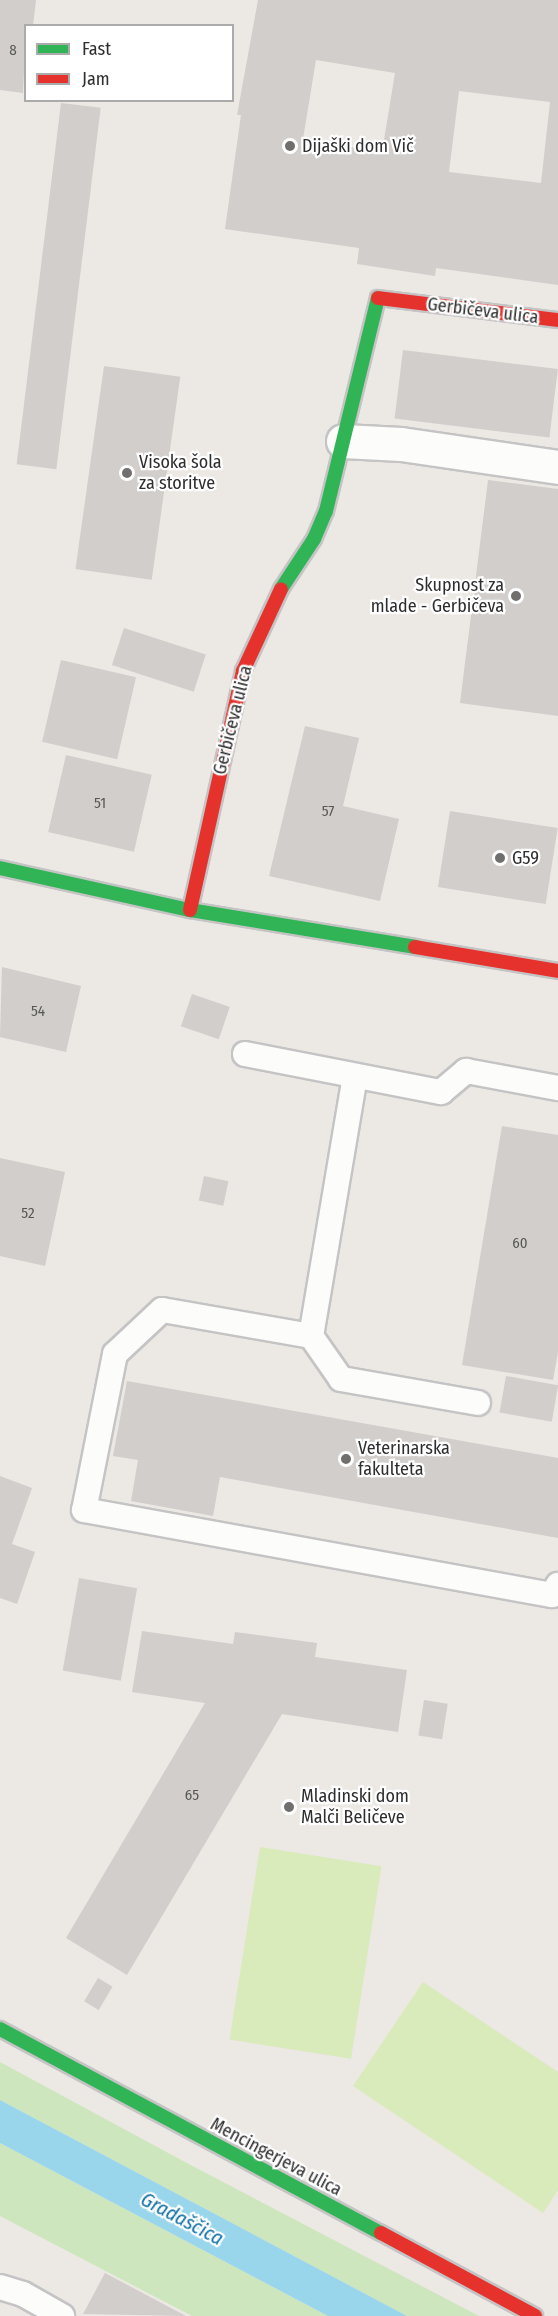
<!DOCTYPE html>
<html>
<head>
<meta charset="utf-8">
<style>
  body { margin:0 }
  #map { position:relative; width:558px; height:2316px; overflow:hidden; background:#ece8e4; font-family:"Fira Sans Condensed",sans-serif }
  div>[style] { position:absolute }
  .green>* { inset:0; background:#cee6be }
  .pitch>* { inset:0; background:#d9eabb; transform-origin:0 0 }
  .water>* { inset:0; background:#99d6ec }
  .building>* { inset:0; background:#d1cecb; transform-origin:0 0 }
  .roads { filter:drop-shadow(2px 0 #c5c4c5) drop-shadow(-2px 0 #c5c4c5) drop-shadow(0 2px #c5c4c5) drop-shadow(0 -2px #c5c4c5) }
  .lane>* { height:24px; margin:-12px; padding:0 12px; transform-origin:12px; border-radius:12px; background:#fcfcfb }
  .street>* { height:33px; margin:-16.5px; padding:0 16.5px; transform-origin:16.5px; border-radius:16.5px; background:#fcfcfb }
  .fast>* { height:14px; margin:-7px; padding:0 7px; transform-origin:7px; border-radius:7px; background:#30b455 }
  .jam>* { height:14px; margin:-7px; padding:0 7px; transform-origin:7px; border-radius:7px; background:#e5322d }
  .dots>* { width:16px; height:16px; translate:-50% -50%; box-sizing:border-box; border:3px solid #fff; border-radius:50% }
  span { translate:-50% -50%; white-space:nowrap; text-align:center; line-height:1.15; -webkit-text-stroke:4.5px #fff; paint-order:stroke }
  .number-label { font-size:15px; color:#585857 }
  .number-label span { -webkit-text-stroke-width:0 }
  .poi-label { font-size:18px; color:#2e2e2e }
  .left { translate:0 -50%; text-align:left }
  .right { translate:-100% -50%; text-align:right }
  .street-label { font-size:18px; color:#2e2e2e }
  .water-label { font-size:20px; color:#0d6fa3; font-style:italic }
  .legend { position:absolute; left:24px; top:24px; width:210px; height:78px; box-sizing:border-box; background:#fff; border:2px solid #ababab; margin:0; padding:8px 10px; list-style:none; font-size:18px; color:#2e2e2e }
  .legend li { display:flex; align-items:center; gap:12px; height:30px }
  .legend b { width:30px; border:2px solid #ababab }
</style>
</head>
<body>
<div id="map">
  <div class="green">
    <i style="clip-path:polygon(0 2062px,185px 2162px,479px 2316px,407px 2316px,0 2100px)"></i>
    <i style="clip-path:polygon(0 2143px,328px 2316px,192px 2316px,0 2216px)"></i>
  </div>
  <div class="pitch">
    <i style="left:260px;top:1847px;width:123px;height:195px;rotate:9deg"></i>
    <i style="clip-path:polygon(423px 1982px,558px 2072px,558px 2190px,543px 2213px,353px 2086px)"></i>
  </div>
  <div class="water">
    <i style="clip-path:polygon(0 2100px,407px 2316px,328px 2316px,0 2143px)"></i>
  </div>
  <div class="building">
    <i style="clip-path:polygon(0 0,36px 0,33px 26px,26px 26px,23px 93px,0 90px)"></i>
    <i style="clip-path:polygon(evenodd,258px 0,558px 0,558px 285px,436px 268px,435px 276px,357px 264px,359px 248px,225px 229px,241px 115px,237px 115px,258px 0,316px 60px,395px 73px,382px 152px,303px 139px,316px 60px,258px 0,459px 91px,550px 102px,541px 183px,449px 172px,459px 91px)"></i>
    <i style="left:61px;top:103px;width:40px;height:364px;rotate:7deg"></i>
    <i style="left:403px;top:350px;width:156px;height:69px;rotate:7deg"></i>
    <i style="left:104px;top:366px;width:77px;height:205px;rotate:8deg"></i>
    <i style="clip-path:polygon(488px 480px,558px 489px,558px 716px,460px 703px)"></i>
    <i style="left:124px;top:628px;width:86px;height:39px;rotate:18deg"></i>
    <i style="left:61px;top:660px;width:77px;height:84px;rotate:13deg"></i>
    <i style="clip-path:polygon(305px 726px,359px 738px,343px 806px,399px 819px,380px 901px,269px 876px)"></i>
    <i style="left:66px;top:755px;width:88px;height:79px;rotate:13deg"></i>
    <i style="left:450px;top:811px;width:109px;height:77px;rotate:9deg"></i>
    <i style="clip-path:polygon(2px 967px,81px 986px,66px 1052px,0 1037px)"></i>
    <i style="left:192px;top:994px;width:40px;height:34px;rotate:19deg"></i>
    <i style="clip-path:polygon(502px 1126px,558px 1135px,558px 1352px,553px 1380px,462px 1365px)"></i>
    <i style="clip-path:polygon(0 1158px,65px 1172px,45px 1266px,0 1256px)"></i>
    <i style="left:204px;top:1176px;width:25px;height:25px;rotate:12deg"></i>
    <i style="left:506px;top:1376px;width:53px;height:37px;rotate:10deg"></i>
    <i style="clip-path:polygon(127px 1381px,558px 1458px,558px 1538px,220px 1477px,213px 1516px,131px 1501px,138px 1460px,113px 1456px)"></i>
    <i style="clip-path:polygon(0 1476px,32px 1488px,12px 1544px,35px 1552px,17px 1604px,0 1598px)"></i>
    <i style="left:79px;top:1578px;width:59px;height:94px;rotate:10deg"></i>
    <i style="clip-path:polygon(142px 1631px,233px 1644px,235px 1632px,317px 1643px,315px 1657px,407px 1670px,398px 1732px,282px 1714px,127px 1975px,66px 1938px,205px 1703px,132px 1692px)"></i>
    <i style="left:424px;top:1700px;width:24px;height:36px;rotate:9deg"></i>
    <i style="left:98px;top:1978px;width:17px;height:27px;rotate:31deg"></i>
    <i style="clip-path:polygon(105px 2273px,186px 2316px,83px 2314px)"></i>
  </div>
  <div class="roads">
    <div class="lane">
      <i style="left:245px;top:1054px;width:200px;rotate:11deg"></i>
      <i style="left:441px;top:1092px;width:33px;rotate:-40deg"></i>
      <i style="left:466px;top:1071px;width:94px;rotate:10.5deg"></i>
      <i style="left:355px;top:1076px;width:264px;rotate:99.6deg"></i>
      <i style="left:311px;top:1336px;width:151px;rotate:-170.1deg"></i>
      <i style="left:162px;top:1310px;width:64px;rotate:136.9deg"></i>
      <i style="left:115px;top:1354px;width:159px;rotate:101.2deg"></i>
      <i style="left:84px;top:1510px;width:476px;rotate:10.3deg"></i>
      <i style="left:552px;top:1595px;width:12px;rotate:-59deg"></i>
      <i style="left:311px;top:1336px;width:52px;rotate:55.1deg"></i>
      <i style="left:341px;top:1379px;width:139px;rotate:9.9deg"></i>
      <i style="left:0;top:2287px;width:24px;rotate:17deg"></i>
      <i style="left:23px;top:2294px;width:45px;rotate:29.4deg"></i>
    </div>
    <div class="street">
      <i style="left:343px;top:441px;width:58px;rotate:3deg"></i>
      <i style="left:401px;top:444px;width:159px;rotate:8.3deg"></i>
    </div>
    <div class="fast">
      <i style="left:281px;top:589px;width:60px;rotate:-56.6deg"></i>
      <i style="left:314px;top:539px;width:30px;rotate:-67deg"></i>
      <i style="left:326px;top:511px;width:219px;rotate:-76.3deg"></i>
      <i style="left:0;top:868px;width:195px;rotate:12.5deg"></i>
      <i style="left:190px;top:910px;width:228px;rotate:9.3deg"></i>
      <i style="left:0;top:2029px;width:432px;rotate:28.2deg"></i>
    </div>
    <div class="jam">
      <i style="left:378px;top:298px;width:181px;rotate:7deg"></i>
      <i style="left:190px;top:910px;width:245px;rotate:-77.5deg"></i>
      <i style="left:243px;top:671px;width:90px;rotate:-65.1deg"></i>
      <i style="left:415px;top:947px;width:145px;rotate:9.5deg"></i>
      <i style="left:381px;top:2233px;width:175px;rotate:28.3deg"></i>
    </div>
  </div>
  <div class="dots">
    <i style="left:290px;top:146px;background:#706f6e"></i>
    <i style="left:127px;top:473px;background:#706f6e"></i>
    <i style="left:516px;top:596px;background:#706f6e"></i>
    <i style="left:500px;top:858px;background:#706f6e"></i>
    <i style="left:346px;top:1459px;background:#706f6e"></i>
    <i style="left:289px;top:1807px;background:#706f6e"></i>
  </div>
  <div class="number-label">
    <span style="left:13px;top:51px">8</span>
    <span style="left:100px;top:804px">51</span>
    <span style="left:328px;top:812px">57</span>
    <span style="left:38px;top:1012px">54</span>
    <span style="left:28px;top:1214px">52</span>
    <span style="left:520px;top:1244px">60</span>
    <span style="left:192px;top:1796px">65</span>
  </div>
  <div class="poi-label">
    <span class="left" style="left:302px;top:146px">Dijaški dom Vič</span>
    <span class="left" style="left:139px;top:473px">Visoka šola<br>za storitve</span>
    <span class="right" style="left:504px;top:596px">Skupnost za<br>mlade - Gerbičeva</span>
    <span class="left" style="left:512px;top:858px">G59</span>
    <span class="left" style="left:358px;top:1459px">Veterinarska<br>fakulteta</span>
    <span class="left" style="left:301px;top:1807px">Mladinski dom<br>Malči Beličeve</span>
  </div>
  <div class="street-label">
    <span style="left:483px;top:311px;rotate:7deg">Gerbičeva ulica</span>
    <span style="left:233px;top:720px;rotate:-76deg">Gerbičeva ulica</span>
    <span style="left:276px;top:2157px;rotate:28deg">Mencingerjeva ulica</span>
  </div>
  <div class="water-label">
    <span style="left:182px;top:2219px;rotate:28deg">Gradaščica</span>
  </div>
  <ul class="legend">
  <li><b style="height:8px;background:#30b455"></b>Fast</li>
  <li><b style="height:8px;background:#e5322d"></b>Jam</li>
  </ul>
</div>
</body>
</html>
